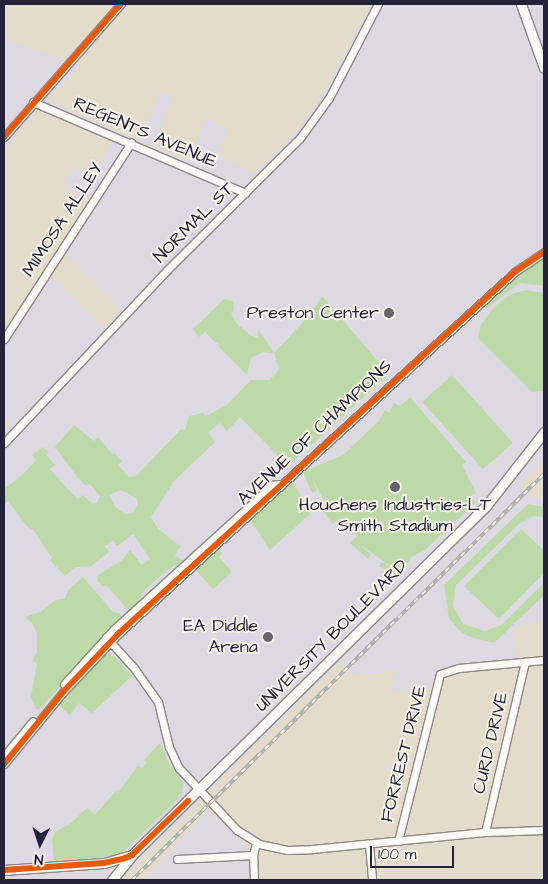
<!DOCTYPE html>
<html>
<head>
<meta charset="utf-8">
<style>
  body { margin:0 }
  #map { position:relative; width:548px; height:884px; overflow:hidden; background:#e4dcca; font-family:"Architects Daughter",sans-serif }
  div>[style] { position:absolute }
  .built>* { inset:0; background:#ddd9e3 }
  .green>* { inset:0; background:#bcd9a7; transform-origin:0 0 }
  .roads { filter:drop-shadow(1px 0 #8d8883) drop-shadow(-1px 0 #8d8883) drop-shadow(0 1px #8d8883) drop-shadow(0 -1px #8d8883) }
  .minor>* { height:7px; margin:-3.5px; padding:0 3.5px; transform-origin:3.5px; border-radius:3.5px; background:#fbfaf7 }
  .major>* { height:9px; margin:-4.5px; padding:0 4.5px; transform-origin:4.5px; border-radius:4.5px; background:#fbfaf7 }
  .rail>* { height:4px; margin-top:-2px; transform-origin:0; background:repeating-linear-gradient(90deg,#f7f3e8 0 5.5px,#b3b2b2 0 11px); box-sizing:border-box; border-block:1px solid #b3b2b2 }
  .cycleway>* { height:6px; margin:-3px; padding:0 3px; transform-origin:3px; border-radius:3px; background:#e8590c }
  .dots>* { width:14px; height:14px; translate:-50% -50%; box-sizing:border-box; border:2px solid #f7f3e8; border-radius:50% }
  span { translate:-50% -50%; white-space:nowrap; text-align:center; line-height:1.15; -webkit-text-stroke:4px #f7f3e8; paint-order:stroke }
  .street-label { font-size:18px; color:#22223b }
  .poi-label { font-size:18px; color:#22223b }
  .right { translate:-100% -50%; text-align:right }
  .frame { position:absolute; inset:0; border:5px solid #22223b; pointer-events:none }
  .north { position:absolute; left:15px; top:819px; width:50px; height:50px; -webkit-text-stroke:4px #f7f3e8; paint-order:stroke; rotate:184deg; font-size:14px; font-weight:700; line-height:20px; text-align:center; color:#22223b }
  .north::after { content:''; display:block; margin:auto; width:18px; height:22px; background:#22223b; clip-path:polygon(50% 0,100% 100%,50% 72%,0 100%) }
  .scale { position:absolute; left:370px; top:846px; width:84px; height:22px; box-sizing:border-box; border:2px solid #22223b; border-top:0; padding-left:6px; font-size:15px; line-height:18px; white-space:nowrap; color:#22223b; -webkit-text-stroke:4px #f7f3e8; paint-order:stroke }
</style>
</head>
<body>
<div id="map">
  <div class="built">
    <i style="clip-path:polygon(371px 4px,544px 4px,544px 461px,519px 486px,534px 498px,544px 501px,544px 621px,518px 626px,513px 632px,515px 659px,444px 667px,434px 678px,431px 689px,391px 691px,396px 671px,354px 675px,340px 663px,120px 880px,4px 880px,4px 434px,11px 426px,4px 418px,4px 337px,47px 272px,104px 329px,121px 310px,61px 250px,92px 201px,63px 188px,75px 168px,93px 175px,111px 142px,37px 110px,4px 149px,4px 39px,80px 65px,47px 101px,140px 141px,159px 92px,172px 98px,154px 147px,188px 161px,205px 117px,228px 130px,218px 155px,254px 174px,295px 133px,318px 102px)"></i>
    <i style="clip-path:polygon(209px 810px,248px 846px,247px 851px,176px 856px,172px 860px,248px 857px,251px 880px,145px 880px)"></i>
  </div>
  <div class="green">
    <i style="clip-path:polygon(544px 257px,544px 286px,520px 283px,487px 308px,484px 305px)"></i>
    <i style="clip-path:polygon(526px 290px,544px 293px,544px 391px,532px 392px,478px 338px,481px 325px,495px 306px,511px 294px)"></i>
    <i style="clip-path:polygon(evenodd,322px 296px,389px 374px,288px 466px,240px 417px,227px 431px,220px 423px,208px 433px,215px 442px,174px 481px,151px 517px,158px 529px,180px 546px,175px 556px,184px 561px,166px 571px,145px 590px,130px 612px,106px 585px,103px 587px,98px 581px,98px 575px,121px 561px,130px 550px,142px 565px,150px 559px,133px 534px,117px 546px,113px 540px,105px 546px,109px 552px,91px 566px,76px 567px,65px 576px,50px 560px,52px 558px,33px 529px,30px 530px,8px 501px,4px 504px,4px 486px,6px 488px,23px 474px,36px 460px,32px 455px,43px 447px,49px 452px,46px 455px,55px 465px,50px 469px,65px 486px,78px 499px,83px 495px,92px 504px,97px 503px,100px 496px,90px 484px,86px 486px,78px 478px,55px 447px,74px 425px,94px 441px,98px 437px,112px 454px,114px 453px,122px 461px,118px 465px,129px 477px,136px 476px,181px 429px,185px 430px,189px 416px,203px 413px,206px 416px,227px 405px,251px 380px,270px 380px,279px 369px,274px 353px,263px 352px,251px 358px,247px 375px,219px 347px,218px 342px,216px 343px,205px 332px,199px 337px,193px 329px,224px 299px,233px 301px,234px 311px,231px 313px,236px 323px,250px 335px,257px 338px,259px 330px,274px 353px,309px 316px,322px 296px,121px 490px,136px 498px,138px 504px,133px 513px,126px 514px,115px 507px,109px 495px,121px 490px)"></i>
    <i style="left:452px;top:375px;width:91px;height:40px;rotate:48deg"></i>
    <i style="clip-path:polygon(410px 397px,466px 462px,462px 465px,476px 493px,470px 497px,476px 502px,425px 550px,411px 557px,399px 578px,379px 566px,382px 562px,396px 570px,359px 544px,371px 555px,368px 559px,350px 543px,357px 536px,341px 518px,332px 524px,319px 504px,323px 502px,326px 505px,311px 476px,317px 491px,312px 493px,303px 472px,343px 455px,379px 421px,385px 410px,389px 413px,394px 403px,400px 406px)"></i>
    <i style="clip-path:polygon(292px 479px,310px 514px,270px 550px,249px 518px)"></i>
    <i style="clip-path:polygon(528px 504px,544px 507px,544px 517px,534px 516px,520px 523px,456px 585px,453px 606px,463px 624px,485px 631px,501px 625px,544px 583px,544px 595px,494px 643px,470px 637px,460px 631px,449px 618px,444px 585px)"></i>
    <i style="clip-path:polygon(521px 529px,544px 551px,544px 573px,499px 619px,464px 586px)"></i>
    <i style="clip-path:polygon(217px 547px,222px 553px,219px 557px,232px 572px,213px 589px,194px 568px)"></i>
    <i style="clip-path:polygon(83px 577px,113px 612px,119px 613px,122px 618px,39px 710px,36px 709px,31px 697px,37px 663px,32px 661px,37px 652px,37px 633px,32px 623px,25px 617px,40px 612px,56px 600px,65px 599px,68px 590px)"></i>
    <i style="clip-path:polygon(104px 653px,114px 656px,132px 676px,92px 713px,79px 703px,70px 715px,57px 704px)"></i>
    <i style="clip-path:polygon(160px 743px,169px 763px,183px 783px,182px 795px,120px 855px,54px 862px,52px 840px,55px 832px,70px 824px,87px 808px,95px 815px,116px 791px,118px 793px,138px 765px,142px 768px,147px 763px,144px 760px)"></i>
  </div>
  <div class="roads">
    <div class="minor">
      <i style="left:33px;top:102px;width:231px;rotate:23.2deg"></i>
      <i style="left:4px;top:137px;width:177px;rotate:-48.7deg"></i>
      <i style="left:4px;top:339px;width:234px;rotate:-57.1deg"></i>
      <i style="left:4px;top:443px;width:238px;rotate:-46.7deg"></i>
      <i style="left:167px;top:270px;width:187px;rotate:-44.8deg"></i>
      <i style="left:300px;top:138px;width:49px;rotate:-54.1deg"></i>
      <i style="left:329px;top:98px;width:106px;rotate:-62.5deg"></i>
      <i style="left:106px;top:637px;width:42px;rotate:47.9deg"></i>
      <i style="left:134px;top:668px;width:42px;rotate:54.8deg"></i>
      <i style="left:158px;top:702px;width:46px;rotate:76.3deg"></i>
      <i style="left:169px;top:747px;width:23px;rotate:65deg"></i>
      <i style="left:179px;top:768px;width:85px;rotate:46.9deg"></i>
      <i style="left:237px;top:830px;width:26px;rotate:32deg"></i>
      <i style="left:259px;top:844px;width:29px;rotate:12deg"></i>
      <i style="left:287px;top:850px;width:25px;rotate:-2deg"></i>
      <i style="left:312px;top:849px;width:174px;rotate:-5.6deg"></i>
      <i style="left:485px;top:832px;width:59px;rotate:-1.9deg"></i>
      <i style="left:64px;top:684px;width:74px;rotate:-47.7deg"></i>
      <i style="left:114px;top:629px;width:214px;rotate:-42.3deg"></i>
      <i style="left:272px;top:485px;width:6px;rotate:-9deg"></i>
      <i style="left:4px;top:756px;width:45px;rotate:-50.4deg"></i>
      <i style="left:4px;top:764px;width:94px;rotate:-50.6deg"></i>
      <i style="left:64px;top:691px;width:79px;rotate:-46.5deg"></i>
      <i style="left:118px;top:634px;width:539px;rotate:-42.37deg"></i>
      <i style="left:516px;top:271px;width:34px;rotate:-34deg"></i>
      <i style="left:485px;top:832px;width:175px;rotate:-76.8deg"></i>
      <i style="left:398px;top:841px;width:172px;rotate:-75.9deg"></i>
      <i style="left:440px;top:674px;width:20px;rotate:-18deg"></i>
      <i style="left:459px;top:668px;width:85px;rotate:-5.4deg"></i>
      <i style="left:369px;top:844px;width:36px;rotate:85deg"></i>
      <i style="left:177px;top:859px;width:76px;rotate:-3deg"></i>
      <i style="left:254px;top:880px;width:25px;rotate:-92deg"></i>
      <i style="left:253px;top:855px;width:12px;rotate:-76deg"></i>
    </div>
    <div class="major">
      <i style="left:521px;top:4px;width:68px;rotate:70.2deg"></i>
      <i style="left:4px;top:870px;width:100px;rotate:-4deg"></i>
      <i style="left:104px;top:863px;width:29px;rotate:-16deg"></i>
      <i style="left:112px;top:880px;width:32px;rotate:-51deg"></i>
      <i style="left:132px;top:855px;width:497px;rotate:-44.6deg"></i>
      <i style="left:486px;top:506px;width:94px;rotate:-51.9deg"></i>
    </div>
  </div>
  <div class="rail">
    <i style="left:132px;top:880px;width:578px;rotate:-44.58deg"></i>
  </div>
  <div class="cycleway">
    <i style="left:4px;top:137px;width:177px;rotate:-48.7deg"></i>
    <i style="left:4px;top:764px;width:94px;rotate:-50.6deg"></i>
    <i style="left:64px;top:691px;width:79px;rotate:-46.5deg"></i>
    <i style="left:118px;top:634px;width:539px;rotate:-42.37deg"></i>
    <i style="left:516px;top:271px;width:34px;rotate:-34deg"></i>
    <i style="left:4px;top:870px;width:100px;rotate:-4deg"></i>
    <i style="left:104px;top:863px;width:22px;rotate:-13deg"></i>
    <i style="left:125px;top:858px;width:8px;rotate:-23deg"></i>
    <i style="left:132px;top:855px;width:78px;rotate:-44deg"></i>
  </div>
  <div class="dots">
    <i style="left:389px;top:313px;background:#66636d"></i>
    <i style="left:395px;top:487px;background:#66636d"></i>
    <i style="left:268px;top:637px;background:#66636d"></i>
  </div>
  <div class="street-label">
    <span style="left:145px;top:133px;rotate:23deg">REGENTS AVENUE</span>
    <span style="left:63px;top:220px;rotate:-57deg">MIMOSA ALLEY</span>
    <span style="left:194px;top:223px;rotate:-45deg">NORMAL ST</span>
    <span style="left:315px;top:433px;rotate:-43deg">AVENUE OF CHAMPIONS</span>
    <span style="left:332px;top:636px;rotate:-45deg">UNIVERSITY BOULEVARD</span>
    <span style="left:491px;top:743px;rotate:-77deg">CURD DRIVE</span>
    <span style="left:404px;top:754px;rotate:-76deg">FORREST DRIVE</span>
  </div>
  <div class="poi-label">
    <span class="right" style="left:379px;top:313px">Preston Center</span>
    <span style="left:395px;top:516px">Houchens Industries-LT<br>Smith Stadium</span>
    <span class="right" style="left:258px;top:637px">EA Diddle<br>Arena</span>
  </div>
  <div class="frame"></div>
  <div class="north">N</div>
  <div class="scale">100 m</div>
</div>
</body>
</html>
